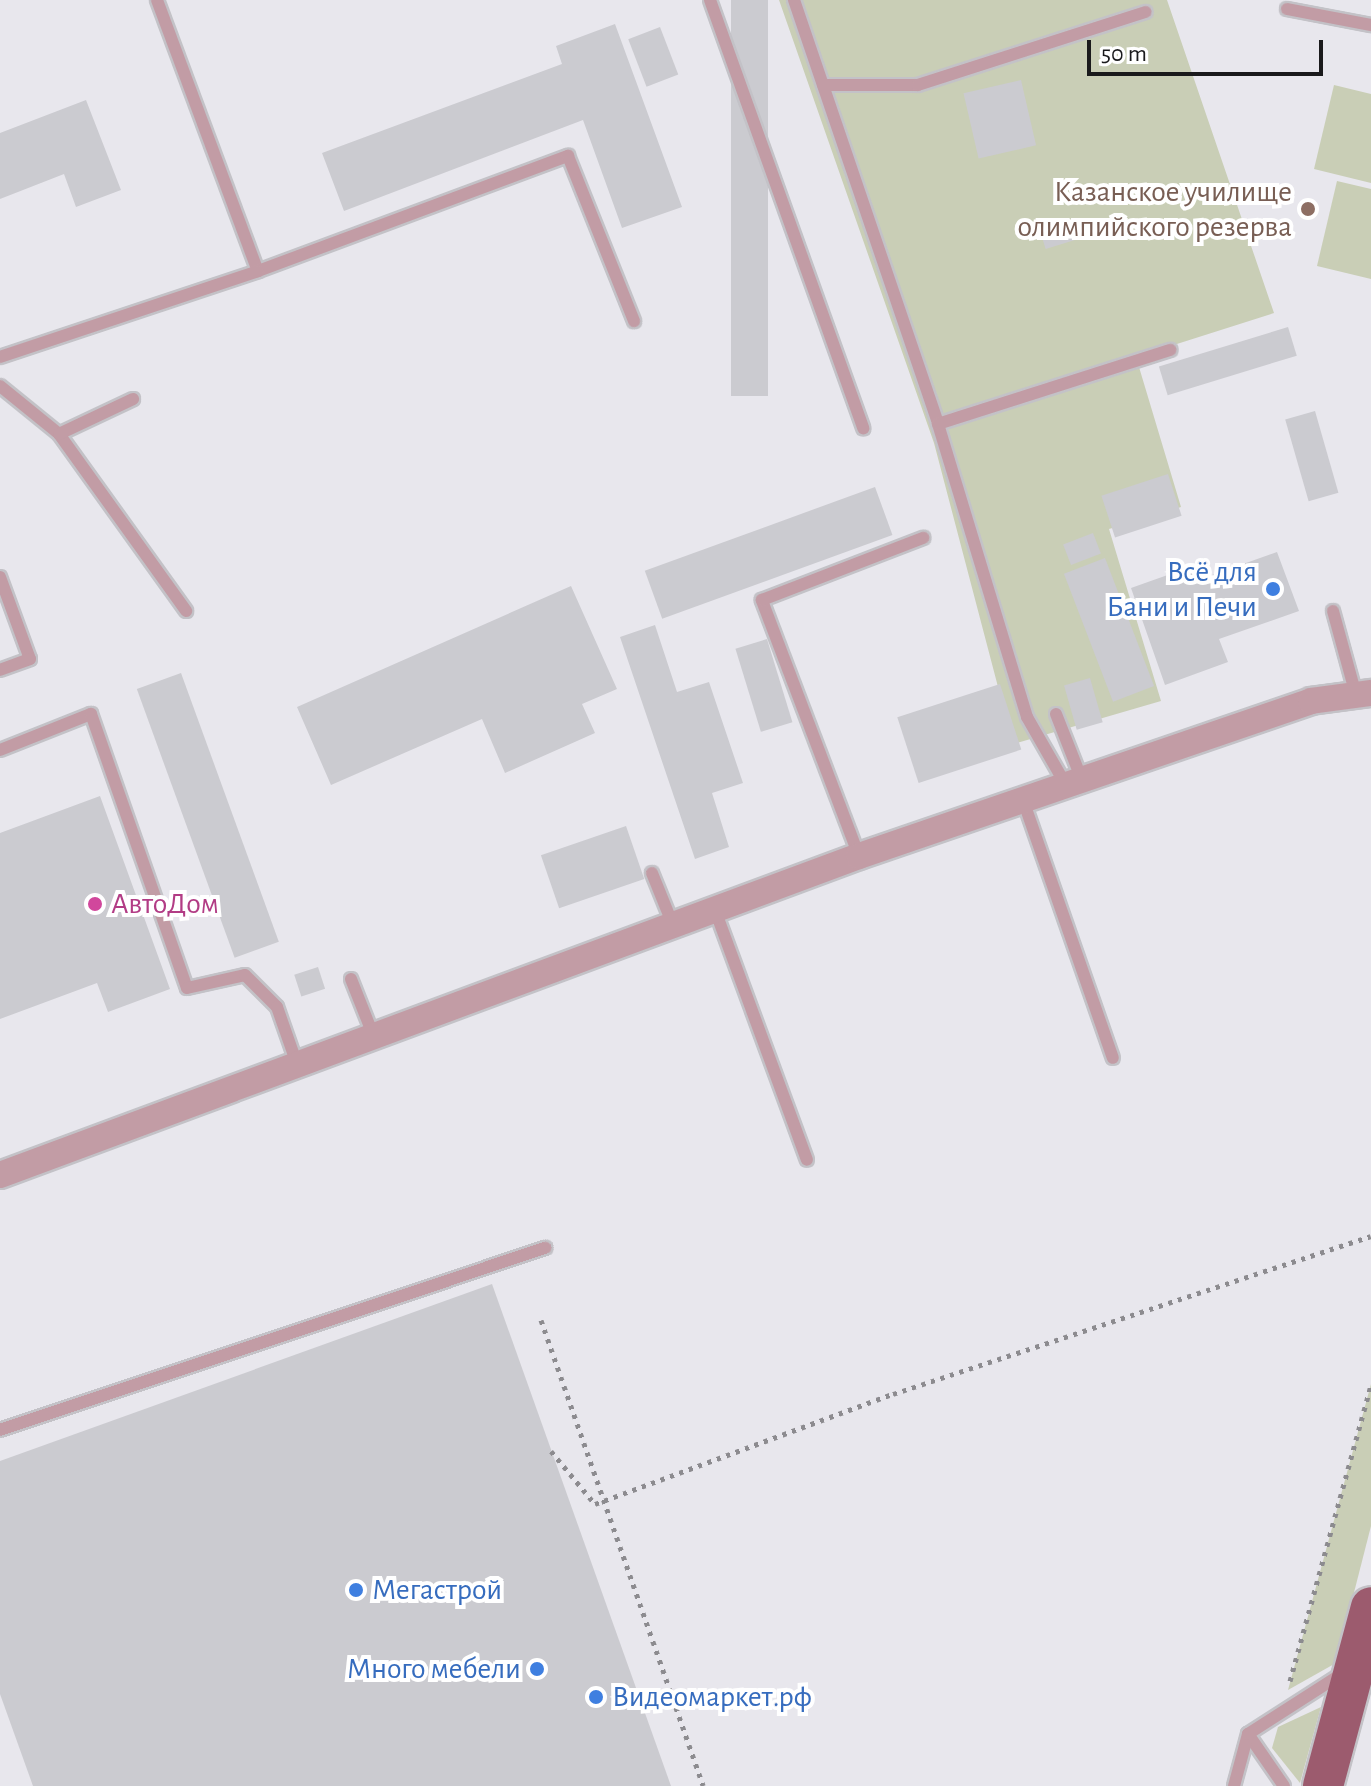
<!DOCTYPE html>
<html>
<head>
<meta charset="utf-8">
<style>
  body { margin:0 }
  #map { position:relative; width:1371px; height:1786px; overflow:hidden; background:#e8e7ed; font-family:"Alegreya Sans",sans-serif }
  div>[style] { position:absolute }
  .green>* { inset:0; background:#c9ceb6 }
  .building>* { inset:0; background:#cbcbd0; transform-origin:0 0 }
  .path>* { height:5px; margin-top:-2.5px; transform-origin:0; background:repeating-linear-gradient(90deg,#8c8b8f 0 4px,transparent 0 10px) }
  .roads { filter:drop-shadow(2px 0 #c3c2c7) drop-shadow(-2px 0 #c3c2c7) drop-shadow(0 2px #c3c2c7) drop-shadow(0 -2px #c3c2c7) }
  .lane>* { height:12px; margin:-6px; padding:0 6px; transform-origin:6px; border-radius:6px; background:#c29ca5 }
  .street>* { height:26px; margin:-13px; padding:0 13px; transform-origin:13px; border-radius:13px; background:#c29ca5 }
  .primary>* { height:40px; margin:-20px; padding:0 20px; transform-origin:20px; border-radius:20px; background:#9c5b6e }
  .dots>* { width:22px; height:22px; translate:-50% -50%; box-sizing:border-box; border:4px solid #fff; border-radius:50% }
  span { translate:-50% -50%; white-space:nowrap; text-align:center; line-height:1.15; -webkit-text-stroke:8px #fff; paint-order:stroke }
  .education-label { font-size:30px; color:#785e54 }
  .right { translate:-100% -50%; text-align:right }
  .shop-label { font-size:30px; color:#366cbe }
  .left { translate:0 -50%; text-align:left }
  .hotel-label { font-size:30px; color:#b23c85 }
  .scale { position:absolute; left:1087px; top:40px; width:236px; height:36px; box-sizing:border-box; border:4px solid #1a1a1c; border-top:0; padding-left:10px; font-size:24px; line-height:28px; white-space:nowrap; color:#1a1a1c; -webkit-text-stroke:6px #fff; paint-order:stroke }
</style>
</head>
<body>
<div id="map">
  <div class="green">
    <i style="clip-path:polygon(779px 0,1167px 0,1274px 313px,1136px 357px,1181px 507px,1109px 529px,1161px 701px,1013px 744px,934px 443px)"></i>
    <i style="clip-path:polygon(1334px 85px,1371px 94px,1371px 183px,1314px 169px)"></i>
    <i style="clip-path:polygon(1337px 181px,1371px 189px,1371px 279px,1317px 266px)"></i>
    <i style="clip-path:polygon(1371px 1384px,1371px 1526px,1336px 1663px,1288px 1690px)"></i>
    <i style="clip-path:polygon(1321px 1707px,1300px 1783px,1272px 1748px,1278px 1727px)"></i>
  </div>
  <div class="building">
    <i style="left:731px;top:0;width:37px;height:396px"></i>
    <i style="clip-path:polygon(615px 24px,682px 207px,622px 228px,583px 120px,344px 211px,322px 153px,562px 64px,556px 46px)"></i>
    <i style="left:660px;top:27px;width:51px;height:34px;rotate:69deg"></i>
    <i style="left:1021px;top:80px;width:67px;height:59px;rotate:77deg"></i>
    <i style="clip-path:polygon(86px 100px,121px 190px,76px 207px,64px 174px,0 199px,0 133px)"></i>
    <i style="left:1072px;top:219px;width:21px;height:34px;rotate:73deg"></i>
    <i style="left:1288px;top:327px;width:30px;height:135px;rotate:73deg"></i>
    <i style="left:1315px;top:411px;width:85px;height:31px;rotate:74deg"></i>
    <i style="left:1168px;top:474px;width:44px;height:70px;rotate:72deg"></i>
    <i style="left:875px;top:487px;width:51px;height:245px;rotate:70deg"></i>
    <i style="left:1093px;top:533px;width:22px;height:32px;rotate:69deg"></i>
    <i style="clip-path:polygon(1277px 552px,1299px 611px,1219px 639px,1228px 662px,1165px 685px,1131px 588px,1193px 566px,1198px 580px)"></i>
    <i style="left:1105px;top:558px;width:137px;height:44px;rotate:69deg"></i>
    <i style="clip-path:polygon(571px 586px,617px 689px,582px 704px,595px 733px,505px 773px,482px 719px,331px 785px,297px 707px)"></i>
    <i style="clip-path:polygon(655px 625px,677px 692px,709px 682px,743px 783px,712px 793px,729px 847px,695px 859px,620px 637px)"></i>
    <i style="left:767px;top:639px;width:87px;height:33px;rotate:73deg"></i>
    <i style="left:181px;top:673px;width:286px;height:47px;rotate:70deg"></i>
    <i style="left:1090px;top:678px;width:46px;height:27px;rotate:74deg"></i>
    <i style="left:1000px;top:684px;width:69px;height:108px;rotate:72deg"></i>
    <i style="clip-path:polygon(100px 796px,170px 989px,108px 1012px,97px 983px,0 1019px,0 833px)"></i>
    <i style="left:626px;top:826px;width:56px;height:90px;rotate:71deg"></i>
    <i style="left:318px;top:967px;width:23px;height:25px;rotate:72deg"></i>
    <i style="clip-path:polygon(492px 1284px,671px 1786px,33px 1786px,0 1694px,0 1461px)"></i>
  </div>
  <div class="path">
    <i style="left:541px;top:1320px;width:493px;rotate:70.8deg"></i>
    <i style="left:551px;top:1451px;width:69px;rotate:50.3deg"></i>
    <i style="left:595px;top:1504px;width:318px;rotate:-20.3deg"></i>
    <i style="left:893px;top:1394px;width:503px;rotate:-18.29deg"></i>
    <i style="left:1290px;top:1681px;width:307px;rotate:-74.7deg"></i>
  </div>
  <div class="roads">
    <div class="lane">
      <i style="left:157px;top:0;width:289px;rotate:69.6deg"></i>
      <i style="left:258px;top:271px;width:331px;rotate:-20.4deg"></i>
      <i style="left:568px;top:156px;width:178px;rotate:68.2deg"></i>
      <i style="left:710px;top:0;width:455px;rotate:70.3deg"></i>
      <i style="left:794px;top:0;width:448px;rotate:71.2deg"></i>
      <i style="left:938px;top:424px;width:306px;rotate:73.1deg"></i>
      <i style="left:1027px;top:717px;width:78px;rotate:60.2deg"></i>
      <i style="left:1287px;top:9px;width:86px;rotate:10.8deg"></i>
      <i style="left:823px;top:85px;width:95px"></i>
      <i style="left:918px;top:85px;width:239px;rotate:-17.8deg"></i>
      <i style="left:0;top:357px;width:272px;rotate:-18.4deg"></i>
      <i style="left:0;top:386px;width:76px;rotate:39.1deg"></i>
      <i style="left:59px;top:434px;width:218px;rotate:54.3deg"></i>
      <i style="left:938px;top:424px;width:244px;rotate:-17.7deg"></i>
      <i style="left:59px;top:434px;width:82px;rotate:-25.3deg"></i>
      <i style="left:0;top:577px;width:87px;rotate:69.9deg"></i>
      <i style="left:30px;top:659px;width:32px;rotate:160deg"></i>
      <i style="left:1333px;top:611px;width:87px;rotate:74.7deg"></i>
      <i style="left:1056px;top:714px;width:71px;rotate:68.5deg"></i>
      <i style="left:0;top:750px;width:98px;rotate:-21.6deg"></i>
      <i style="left:91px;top:714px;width:290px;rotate:70.7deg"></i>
      <i style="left:187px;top:988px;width:59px;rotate:-12.6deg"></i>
      <i style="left:245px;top:975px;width:45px;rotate:45deg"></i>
      <i style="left:277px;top:1007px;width:60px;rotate:70.7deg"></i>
      <i style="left:1023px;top:800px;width:273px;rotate:70.8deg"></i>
      <i style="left:859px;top:856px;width:274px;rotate:-110.8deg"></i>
      <i style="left:762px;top:600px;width:173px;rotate:-21.1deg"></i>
      <i style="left:652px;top:873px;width:56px;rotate:68deg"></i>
      <i style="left:715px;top:910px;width:266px;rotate:69.8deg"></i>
      <i style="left:351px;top:979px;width:62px;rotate:68.4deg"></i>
      <i style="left:0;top:1430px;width:575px;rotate:-18.47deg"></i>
      <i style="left:1248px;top:1734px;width:63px;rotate:55.3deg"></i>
      <i style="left:1234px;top:1786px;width:54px;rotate:-74.9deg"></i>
      <i style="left:1248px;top:1734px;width:113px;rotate:-32.7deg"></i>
    </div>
    <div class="street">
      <i style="left:0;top:1175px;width:916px;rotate:-20.37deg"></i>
      <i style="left:859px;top:856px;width:478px;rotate:-18.9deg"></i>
      <i style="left:1311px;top:701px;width:61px;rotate:-7.6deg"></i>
    </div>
    <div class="primary">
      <i style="left:1323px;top:1786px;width:185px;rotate:-75deg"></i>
    </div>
  </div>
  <div class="dots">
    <i style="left:1308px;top:209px;background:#8d6e63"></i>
    <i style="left:1273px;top:589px;background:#3f7fe0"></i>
    <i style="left:95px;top:904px;background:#d1479c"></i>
    <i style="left:356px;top:1590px;background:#3f7fe0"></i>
    <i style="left:537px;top:1669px;background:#3f7fe0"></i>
    <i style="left:596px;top:1697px;background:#3f7fe0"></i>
  </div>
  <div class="education-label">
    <span class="right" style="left:1292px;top:209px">Казанское училище<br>олимпийского резерва</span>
  </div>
  <div class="shop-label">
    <span class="right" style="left:1257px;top:589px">Всё для<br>Бани и Печи</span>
    <span class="left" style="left:372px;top:1590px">Мегастрой</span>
    <span class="right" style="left:521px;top:1669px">Много мебели</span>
    <span class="left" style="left:612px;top:1697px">Видеомаркет.рф</span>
  </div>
  <div class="hotel-label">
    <span class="left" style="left:111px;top:904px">АвтоДом</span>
  </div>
  <div class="scale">50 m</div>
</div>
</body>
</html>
